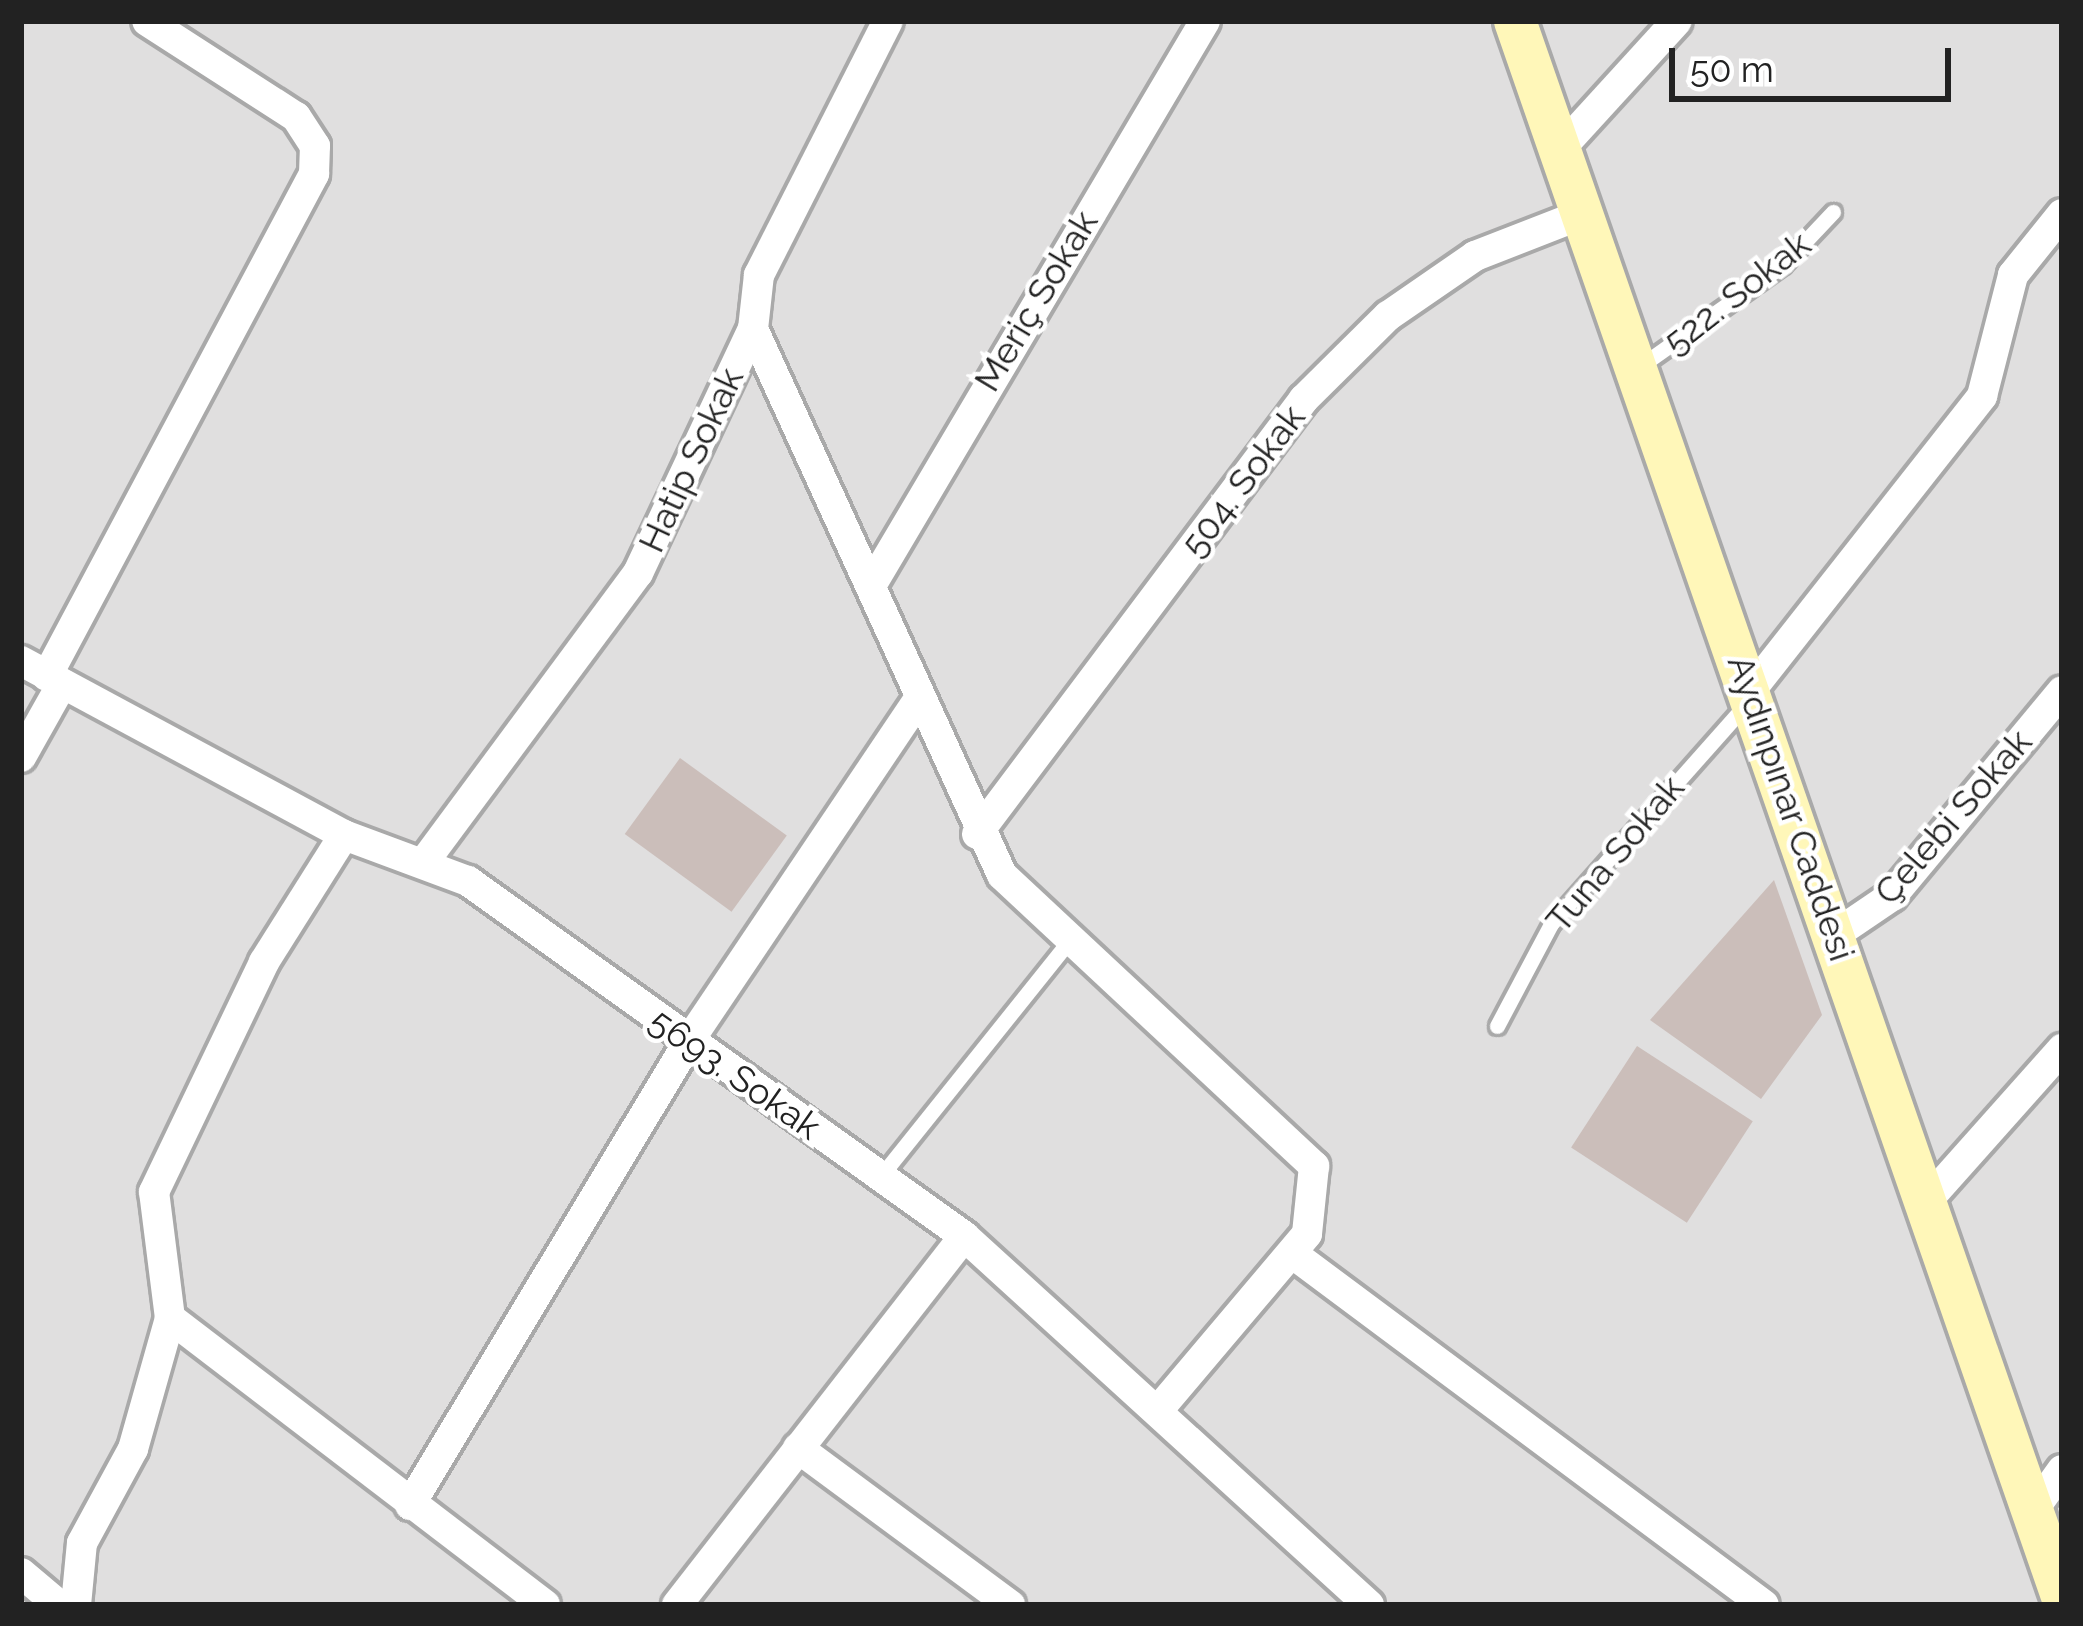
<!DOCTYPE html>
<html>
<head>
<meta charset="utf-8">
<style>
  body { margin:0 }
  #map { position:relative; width:2083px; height:1626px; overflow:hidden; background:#f3ede8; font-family:Raleway,sans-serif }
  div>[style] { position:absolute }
  .residential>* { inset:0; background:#e0dfdf; transform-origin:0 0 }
  .building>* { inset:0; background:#cbbeba; transform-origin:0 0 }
  .roads { filter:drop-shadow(3px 0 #a9a9a9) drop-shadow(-3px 0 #a9a9a9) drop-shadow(0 3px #a9a9a9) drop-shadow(0 -3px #a9a9a9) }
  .lane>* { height:15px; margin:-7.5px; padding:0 7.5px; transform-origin:7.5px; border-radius:7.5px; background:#fff }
  .street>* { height:30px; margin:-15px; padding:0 15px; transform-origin:15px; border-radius:15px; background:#fff }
  .secondary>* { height:42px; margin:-21px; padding:0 21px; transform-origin:21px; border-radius:21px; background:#fff7b9 }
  span { translate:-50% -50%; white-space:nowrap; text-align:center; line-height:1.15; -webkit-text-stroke:9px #fff; paint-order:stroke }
  .street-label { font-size:36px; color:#222 }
  .frame { position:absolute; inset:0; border:24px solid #222; pointer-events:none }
  .scale { position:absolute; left:1669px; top:48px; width:282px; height:54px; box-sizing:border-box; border:6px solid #222; border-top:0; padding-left:15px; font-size:36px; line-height:42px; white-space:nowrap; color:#222; -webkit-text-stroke:9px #fff; paint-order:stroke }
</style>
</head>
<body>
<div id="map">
  <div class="residential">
    <i style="left:21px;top:21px;width:2041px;height:1584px"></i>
  </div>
  <div class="building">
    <i style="left:680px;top:758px;width:132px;height:94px;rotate:36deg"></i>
    <i style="clip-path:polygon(1774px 880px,1822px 1015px,1761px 1099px,1650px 1020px)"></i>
    <i style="left:1637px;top:1046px;width:138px;height:121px;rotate:33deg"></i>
  </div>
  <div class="roads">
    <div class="lane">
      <i style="left:1639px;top:367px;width:176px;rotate:-35.3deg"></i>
      <i style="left:1783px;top:265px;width:73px;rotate:-46.7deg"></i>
      <i style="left:1497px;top:1026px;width:115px;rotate:-62.1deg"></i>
      <i style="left:1551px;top:924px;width:295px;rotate:-48.4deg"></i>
      <i style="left:880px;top:1177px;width:299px;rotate:-51.3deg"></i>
    </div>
    <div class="street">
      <i style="left:1560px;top:149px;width:173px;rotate:-47.6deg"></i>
      <i style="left:753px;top:329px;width:600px;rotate:65.48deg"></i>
      <i style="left:1002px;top:875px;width:427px;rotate:43deg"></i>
      <i style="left:1314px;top:1166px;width:68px;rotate:95.9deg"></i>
      <i style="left:1307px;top:1234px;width:226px;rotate:130.2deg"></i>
      <i style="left:872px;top:584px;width:654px;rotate:-59.4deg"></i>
      <i style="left:21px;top:661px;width:367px;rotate:28.3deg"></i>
      <i style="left:344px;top:835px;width:132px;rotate:20.4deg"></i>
      <i style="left:468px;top:881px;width:610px;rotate:35.59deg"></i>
      <i style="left:964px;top:1236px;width:548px;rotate:42.34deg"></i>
      <i style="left:47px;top:676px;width:569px;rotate:-61.99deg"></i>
      <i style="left:314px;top:174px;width:28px;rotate:-88deg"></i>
      <i style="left:315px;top:146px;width:35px;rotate:-123deg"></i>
      <i style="left:296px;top:117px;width:177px;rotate:-147.2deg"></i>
      <i style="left:1751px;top:690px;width:374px;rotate:-51.8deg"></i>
      <i style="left:1982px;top:396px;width:125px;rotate:-75.6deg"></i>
      <i style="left:2013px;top:275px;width:78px;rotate:-51.2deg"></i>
      <i style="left:21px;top:757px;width:84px;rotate:-60.7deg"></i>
      <i style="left:977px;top:834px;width:544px;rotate:-53.07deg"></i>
      <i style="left:1304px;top:399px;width:118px;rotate:-44.7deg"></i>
      <i style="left:1388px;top:316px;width:106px;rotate:-34.6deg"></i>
      <i style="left:1475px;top:256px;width:116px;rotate:-21.3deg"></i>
      <i style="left:424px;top:862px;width:360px;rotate:-53.5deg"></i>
      <i style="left:638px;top:573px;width:270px;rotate:-64.8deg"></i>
      <i style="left:753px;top:329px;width:54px;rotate:-83.7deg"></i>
      <i style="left:759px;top:275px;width:285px;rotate:-63.1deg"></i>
      <i style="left:1836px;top:934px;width:68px;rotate:-34.2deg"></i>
      <i style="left:1892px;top:896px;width:266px;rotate:-50.3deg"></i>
      <i style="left:1924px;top:1204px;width:208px;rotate:-48.3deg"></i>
      <i style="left:1293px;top:1254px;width:587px;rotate:36.69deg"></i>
      <i style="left:170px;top:1318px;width:472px;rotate:37.4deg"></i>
      <i style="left:798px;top:1448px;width:264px;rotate:36.5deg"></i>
      <i style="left:410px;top:1505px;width:541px;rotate:-58.98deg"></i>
      <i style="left:689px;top:1041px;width:412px;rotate:-56.1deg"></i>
      <i style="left:2034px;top:1509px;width:48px;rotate:-54.3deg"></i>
      <i style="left:21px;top:1573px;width:50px;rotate:40.1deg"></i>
      <i style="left:76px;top:1605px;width:62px;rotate:-84.5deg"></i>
      <i style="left:82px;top:1543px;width:107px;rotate:-61.5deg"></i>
      <i style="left:133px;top:1449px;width:136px;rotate:-74.2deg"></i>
      <i style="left:170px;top:1318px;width:127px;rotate:-97.2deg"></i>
      <i style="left:154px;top:1192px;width:255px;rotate:-64.4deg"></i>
      <i style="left:264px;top:962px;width:150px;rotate:-57.8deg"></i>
      <i style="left:677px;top:1605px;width:467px;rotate:-52.1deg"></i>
    </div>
    <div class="secondary">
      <i style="left:1515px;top:21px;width:1667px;rotate:70.85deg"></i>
    </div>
  </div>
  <div class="street-label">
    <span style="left:1737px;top:293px;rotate:-38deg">522. Sokak</span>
    <span style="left:1036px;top:301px;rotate:-59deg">Meriç Sokak</span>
    <span style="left:691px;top:460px;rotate:-65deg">Hatip Sokak</span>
    <span style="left:1243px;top:481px;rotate:-53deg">504. Sokak</span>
    <span style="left:1791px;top:808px;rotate:71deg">Aydınpınar Caddesi</span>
    <span style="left:1953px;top:817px;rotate:-49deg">Çelebi Sokak</span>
    <span style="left:1615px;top:854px;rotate:-50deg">Tuna Sokak</span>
    <span style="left:735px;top:1074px;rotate:35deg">5693. Sokak</span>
  </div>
  <div class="frame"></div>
  <div class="scale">50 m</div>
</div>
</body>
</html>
